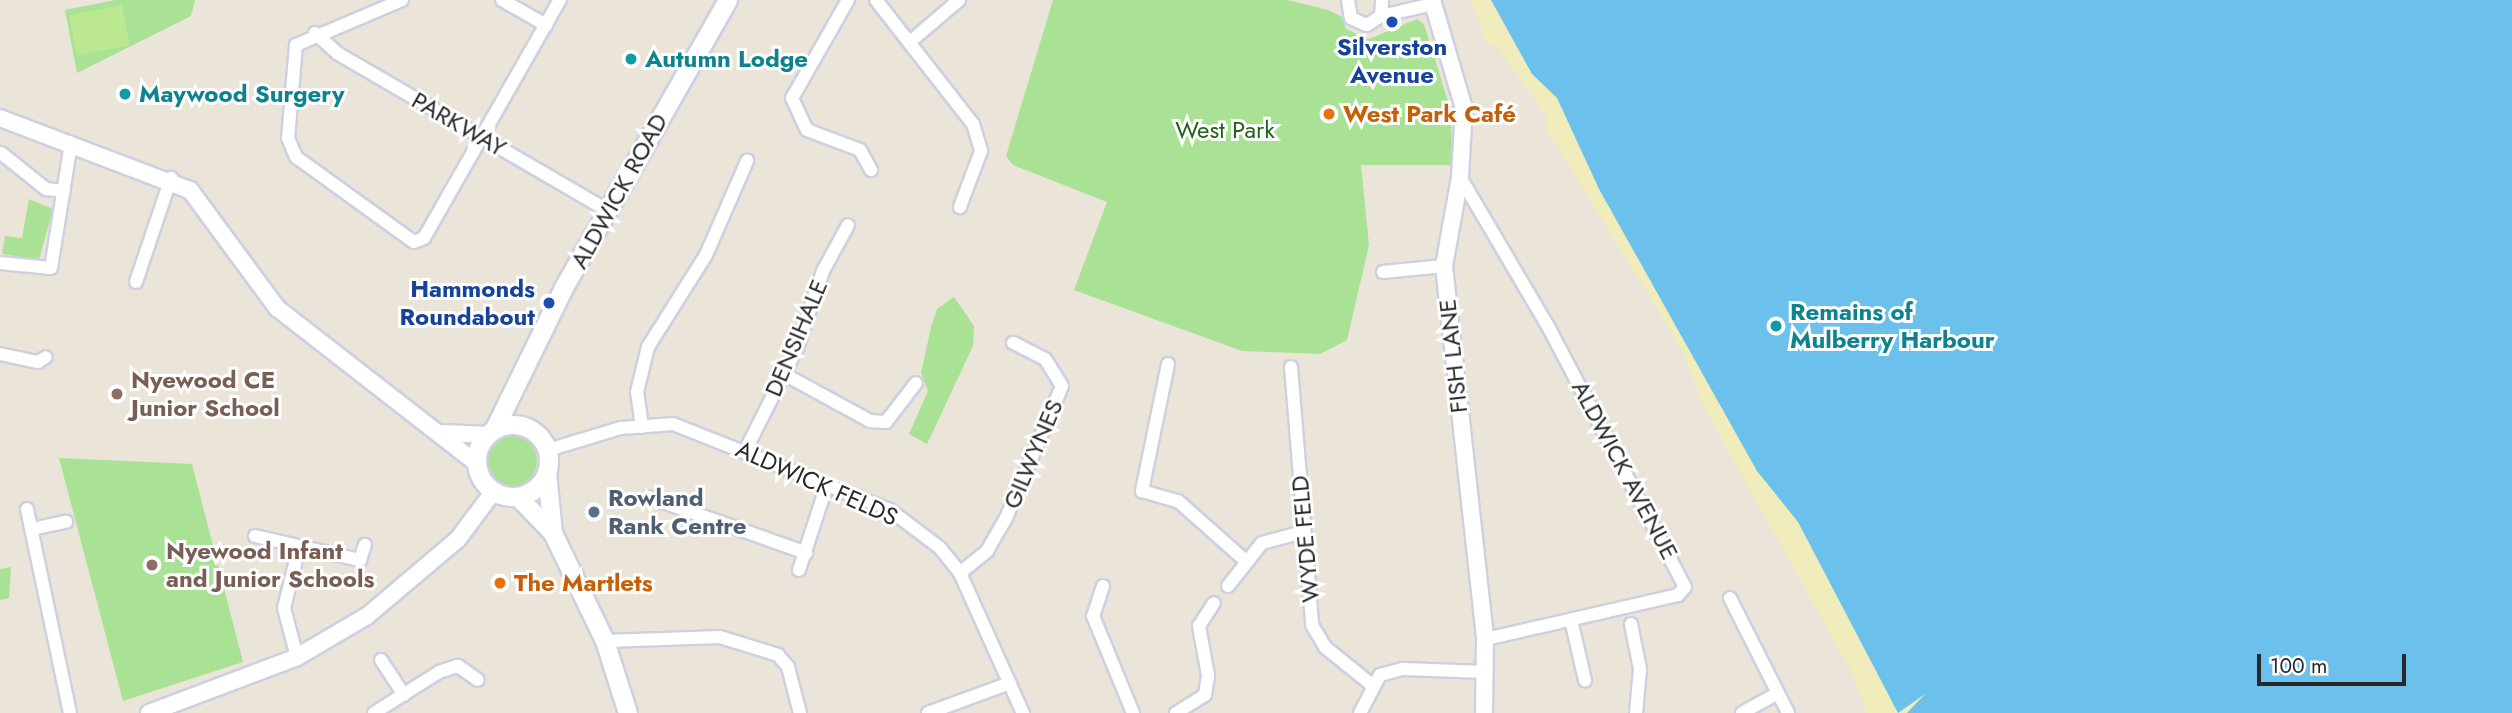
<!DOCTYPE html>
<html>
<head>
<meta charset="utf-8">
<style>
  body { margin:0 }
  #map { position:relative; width:2512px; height:713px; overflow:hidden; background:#eae4d9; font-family:Jost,sans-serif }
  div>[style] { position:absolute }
  .green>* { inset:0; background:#a9e195 }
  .round { border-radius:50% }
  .sand>* { inset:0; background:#f0ecbb }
  .pitch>* { inset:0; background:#bce891; transform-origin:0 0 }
  .water>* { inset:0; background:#6cc0ec }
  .roads { filter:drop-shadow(2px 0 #ced0e1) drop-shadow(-2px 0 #ced0e1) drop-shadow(0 2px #ced0e1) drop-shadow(0 -2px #ced0e1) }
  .minor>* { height:12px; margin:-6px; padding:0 6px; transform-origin:6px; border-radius:6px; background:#fff }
  .tertiary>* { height:16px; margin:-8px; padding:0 8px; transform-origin:8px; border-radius:8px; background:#fff }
  .secondary>* { height:18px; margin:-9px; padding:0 9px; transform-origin:9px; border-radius:9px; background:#fff }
  .secondary>.ring { margin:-9px; padding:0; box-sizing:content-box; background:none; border:18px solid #fff; border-radius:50% }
  .dots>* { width:19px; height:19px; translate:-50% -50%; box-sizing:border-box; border:4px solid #fff; border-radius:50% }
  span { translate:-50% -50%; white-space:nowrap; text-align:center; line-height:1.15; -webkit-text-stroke:6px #fff; paint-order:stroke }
  .transit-label { font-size:24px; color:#164399; font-weight:700 }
  .right { translate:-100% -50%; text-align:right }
  .culture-label { font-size:24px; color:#0d838f; font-weight:700 }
  .left { translate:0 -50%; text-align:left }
  .food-label { font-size:24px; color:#c56008; font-weight:700 }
  .street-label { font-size:24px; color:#282828 }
  .park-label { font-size:24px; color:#23621a }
  .education-label { font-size:24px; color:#785e54; font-weight:700 }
  .service-label { font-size:24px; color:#4e5e75; font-weight:700 }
  .scale { position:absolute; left:2257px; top:654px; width:149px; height:32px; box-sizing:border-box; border:4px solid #282828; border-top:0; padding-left:9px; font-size:21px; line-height:24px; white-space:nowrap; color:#282828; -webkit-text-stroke:5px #fff; paint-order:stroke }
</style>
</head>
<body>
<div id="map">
  <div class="green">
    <i style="clip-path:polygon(115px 0,195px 0,191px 16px,77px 73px,65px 10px)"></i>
    <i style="clip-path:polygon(1053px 0,1288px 0,1328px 10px,1342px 17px,1346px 29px,1369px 39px,1417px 19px,1424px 24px,1451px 111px,1452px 165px,1361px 165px,1369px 245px,1347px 340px,1320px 354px,1242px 351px,1074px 290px,1107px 202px,1013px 165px,1006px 156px)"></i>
    <i style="clip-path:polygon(29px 199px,53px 209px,39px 260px,2px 254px,5px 236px,22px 238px)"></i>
    <i style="clip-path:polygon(954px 297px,974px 326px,973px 346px,927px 444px,909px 434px,928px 391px,921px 373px,931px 327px,937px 309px)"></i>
    <i class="round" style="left:485px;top:435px;width:52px;height:52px"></i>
    <i style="clip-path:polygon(59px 458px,192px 464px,243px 662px,123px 701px)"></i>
    <i style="clip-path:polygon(11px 567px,9px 598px,0 600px,0 569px)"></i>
  </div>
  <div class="sand">
    <i style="clip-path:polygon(1471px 0,1583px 0,1991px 713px,1867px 713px,1853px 674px,1703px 406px,1684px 353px,1544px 125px,1548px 119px,1496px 45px,1488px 46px)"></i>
  </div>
  <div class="pitch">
    <i style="left:122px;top:5px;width:41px;height:54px;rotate:79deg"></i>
  </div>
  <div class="water">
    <i style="clip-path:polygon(1491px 0,2512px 0,2512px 713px,1907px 713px,1925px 694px,1898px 713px,1798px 522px,1757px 471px,1599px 189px,1557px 98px,1532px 74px)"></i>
  </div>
  <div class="roads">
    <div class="minor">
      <i style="left:402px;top:0;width:115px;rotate:157deg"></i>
      <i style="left:296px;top:45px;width:93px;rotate:94.9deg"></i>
      <i style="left:288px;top:138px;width:21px;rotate:67deg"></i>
      <i style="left:296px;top:157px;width:145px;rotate:35.8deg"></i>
      <i style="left:414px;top:242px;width:11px;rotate:-22deg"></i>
      <i style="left:424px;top:238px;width:274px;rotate:-60.3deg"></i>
      <i style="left:502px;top:0;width:51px;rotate:29.6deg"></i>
      <i style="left:848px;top:0;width:113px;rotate:119.7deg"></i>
      <i style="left:792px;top:98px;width:35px;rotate:65deg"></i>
      <i style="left:807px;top:130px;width:57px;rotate:20.7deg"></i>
      <i style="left:860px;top:150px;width:23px;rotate:61deg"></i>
      <i style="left:876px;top:0;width:157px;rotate:52deg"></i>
      <i style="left:973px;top:124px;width:28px;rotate:73deg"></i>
      <i style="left:981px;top:151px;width:60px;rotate:110.6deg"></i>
      <i style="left:1348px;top:0;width:18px;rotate:81deg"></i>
      <i style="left:1351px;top:18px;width:17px;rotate:24deg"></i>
      <i style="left:1367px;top:25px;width:17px;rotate:-33deg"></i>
      <i style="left:1381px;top:16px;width:16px;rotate:-86deg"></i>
      <i style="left:1381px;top:16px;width:53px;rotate:-13deg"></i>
      <i style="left:315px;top:33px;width:30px;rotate:42deg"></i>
      <i style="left:337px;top:53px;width:312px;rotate:30.2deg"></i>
      <i style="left:911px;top:41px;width:63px;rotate:-40.5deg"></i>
      <i style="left:1px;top:153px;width:58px;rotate:38.7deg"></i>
      <i style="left:46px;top:189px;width:18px;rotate:6deg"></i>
      <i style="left:1460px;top:177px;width:178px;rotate:59.5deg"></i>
      <i style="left:1550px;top:330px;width:290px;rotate:62.3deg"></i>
      <i style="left:1685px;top:587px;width:11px;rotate:131deg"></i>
      <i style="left:1678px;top:595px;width:192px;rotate:167.1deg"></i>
      <i style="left:0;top:263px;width:51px;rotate:5.6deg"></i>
      <i style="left:51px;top:268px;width:127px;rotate:-80.9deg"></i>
      <i style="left:1383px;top:272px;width:61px;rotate:-5.6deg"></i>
      <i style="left:136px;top:282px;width:110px;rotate:-71.4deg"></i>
      <i style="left:0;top:354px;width:39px;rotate:12deg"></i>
      <i style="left:38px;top:362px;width:9px;rotate:-32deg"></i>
      <i style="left:1168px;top:364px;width:130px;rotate:101.6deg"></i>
      <i style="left:1142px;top:491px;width:37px;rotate:16deg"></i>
      <i style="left:1178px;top:501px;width:92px;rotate:41.5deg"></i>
      <i style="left:1291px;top:367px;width:259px;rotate:85.3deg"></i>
      <i style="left:1312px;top:625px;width:26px;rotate:59deg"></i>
      <i style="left:1325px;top:647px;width:60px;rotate:39deg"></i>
      <i style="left:784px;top:374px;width:98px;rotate:28.7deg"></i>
      <i style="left:870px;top:421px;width:16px;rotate:4deg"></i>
      <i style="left:886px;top:422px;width:49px;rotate:-52.4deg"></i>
      <i style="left:642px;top:427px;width:35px;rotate:-98deg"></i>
      <i style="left:637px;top:392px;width:46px;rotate:-76.3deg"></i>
      <i style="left:648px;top:347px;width:109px;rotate:-57.8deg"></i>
      <i style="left:706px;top:255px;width:103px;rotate:-66.4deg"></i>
      <i style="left:548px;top:450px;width:76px;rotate:-16.8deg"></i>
      <i style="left:621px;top:428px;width:52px;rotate:-4.4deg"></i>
      <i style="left:673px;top:424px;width:233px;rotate:21.6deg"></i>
      <i style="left:890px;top:510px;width:63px;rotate:37.2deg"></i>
      <i style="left:940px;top:548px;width:32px;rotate:51deg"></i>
      <i style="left:960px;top:573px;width:154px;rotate:65.8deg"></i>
      <i style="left:745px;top:451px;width:115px;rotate:-63.2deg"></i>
      <i style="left:797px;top:348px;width:81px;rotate:-71.3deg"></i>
      <i style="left:823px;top:271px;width:52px;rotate:-61.5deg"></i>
      <i style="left:649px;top:497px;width:167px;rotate:19.6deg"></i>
      <i style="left:27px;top:509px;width:208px;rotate:78.1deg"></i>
      <i style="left:32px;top:529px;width:35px;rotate:-12deg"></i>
      <i style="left:255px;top:536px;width:108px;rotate:12.9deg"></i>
      <i style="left:360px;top:560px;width:16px;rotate:-72deg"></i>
      <i style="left:799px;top:570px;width:89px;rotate:-71.8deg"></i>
      <i style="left:960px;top:573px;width:35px;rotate:-39deg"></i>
      <i style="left:987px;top:551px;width:38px;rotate:-60deg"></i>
      <i style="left:1006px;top:518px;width:143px;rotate:-67deg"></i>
      <i style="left:1062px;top:386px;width:32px;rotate:-122deg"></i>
      <i style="left:1045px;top:359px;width:36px;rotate:-153deg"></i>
      <i style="left:1103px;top:586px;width:32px;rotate:108deg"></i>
      <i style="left:1093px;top:616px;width:105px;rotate:67.6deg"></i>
      <i style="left:1228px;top:586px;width:55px;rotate:-51.7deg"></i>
      <i style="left:1262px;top:543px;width:42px;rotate:-15deg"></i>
      <i style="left:1730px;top:598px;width:129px;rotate:63.2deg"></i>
      <i style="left:1571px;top:620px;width:62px;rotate:76.9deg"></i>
      <i style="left:1631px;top:624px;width:46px;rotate:78.7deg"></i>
      <i style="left:1640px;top:669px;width:44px;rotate:95.2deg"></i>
      <i style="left:605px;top:641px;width:115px;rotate:-2deg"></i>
      <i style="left:720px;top:637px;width:61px;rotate:17.2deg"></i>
      <i style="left:778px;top:655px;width:16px;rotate:50deg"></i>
      <i style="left:788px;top:667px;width:48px;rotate:75.4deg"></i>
      <i style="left:297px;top:657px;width:51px;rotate:-104.9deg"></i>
      <i style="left:284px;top:608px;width:62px;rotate:-76deg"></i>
      <i style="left:381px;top:660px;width:42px;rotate:56.7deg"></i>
      <i style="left:374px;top:713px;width:77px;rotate:-32.2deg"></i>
      <i style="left:439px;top:672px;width:20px;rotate:-18deg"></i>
      <i style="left:458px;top:666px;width:24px;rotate:35deg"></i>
      <i style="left:928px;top:713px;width:87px;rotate:-20.1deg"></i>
      <i style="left:1176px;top:713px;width:34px;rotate:-32deg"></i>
      <i style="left:1205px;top:695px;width:20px;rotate:-81deg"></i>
      <i style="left:1208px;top:675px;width:50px;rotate:-100.4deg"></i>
      <i style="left:1199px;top:626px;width:27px;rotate:-57deg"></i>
      <i style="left:1360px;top:713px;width:43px;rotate:-62.2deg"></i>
      <i style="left:1380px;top:675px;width:24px;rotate:-15deg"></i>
      <i style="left:1403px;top:669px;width:83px;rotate:2.1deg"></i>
      <i style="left:1742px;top:713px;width:41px;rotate:-29.1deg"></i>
    </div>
    <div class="tertiary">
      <i style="left:1432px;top:0;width:114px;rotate:73.6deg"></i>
      <i style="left:1464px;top:109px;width:68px;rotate:93.4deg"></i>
      <i style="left:1460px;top:177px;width:90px;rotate:100.2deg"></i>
      <i style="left:1444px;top:266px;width:375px;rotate:83.7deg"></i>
      <i style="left:1485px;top:639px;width:74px;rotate:90.8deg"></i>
      <i style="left:0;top:118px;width:203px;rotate:20.8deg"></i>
      <i style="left:190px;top:190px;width:147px;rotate:53.6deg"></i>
      <i style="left:277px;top:308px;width:252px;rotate:37.9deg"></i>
      <i style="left:442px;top:433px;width:46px;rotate:2.5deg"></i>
      <i style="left:149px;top:713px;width:158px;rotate:-20.7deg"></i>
      <i style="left:297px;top:657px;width:81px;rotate:-30.4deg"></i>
      <i style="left:367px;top:616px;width:119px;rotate:-40.2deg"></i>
      <i style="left:458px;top:539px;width:59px;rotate:-53.3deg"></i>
    </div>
    <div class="secondary">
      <i class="ring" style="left:477px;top:425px;width:54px;height:54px"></i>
      <i style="left:495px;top:429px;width:157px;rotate:-63.9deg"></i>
      <i style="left:564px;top:288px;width:331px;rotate:-60.3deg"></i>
      <i style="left:547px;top:473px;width:60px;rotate:84.3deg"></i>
      <i style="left:518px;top:497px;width:50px;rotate:45.8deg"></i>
      <i style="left:553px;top:533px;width:120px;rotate:64.3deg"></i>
      <i style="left:605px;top:641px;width:76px;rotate:72.3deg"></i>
    </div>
  </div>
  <div class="dots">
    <i style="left:1392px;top:22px;background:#1a4fb4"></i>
    <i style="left:631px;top:59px;background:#0f9aa8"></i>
    <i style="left:125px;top:94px;background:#0f9aa8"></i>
    <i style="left:1329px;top:114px;background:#e8710a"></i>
    <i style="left:549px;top:303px;background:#1a4fb4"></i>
    <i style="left:1776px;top:326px;background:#0f9aa8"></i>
    <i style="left:117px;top:394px;background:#8d6e63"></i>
    <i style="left:594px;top:512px;background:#5c6f8a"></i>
    <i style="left:152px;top:565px;background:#8d6e63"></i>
    <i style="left:500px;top:583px;background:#e8710a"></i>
  </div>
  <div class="transit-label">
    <span style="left:1392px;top:61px">Silverston<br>Avenue</span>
    <span class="right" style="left:535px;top:303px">Hammonds<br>Roundabout</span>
  </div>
  <div class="culture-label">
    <span class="left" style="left:645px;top:59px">Autumn Lodge</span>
    <span class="left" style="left:139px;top:94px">Maywood Surgery</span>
    <span class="left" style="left:1790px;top:326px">Remains of<br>Mulberry Harbour</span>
  </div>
  <div class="food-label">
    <span class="left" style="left:1343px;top:114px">West Park Café</span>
    <span class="left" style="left:514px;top:583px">The Martlets</span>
  </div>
  <div class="street-label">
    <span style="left:459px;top:124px;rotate:30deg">PARKWAY</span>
    <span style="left:619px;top:191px;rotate:-61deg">ALDWICK ROAD</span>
    <span style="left:796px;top:338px;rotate:-67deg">DENSIHALE</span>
    <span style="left:1453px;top:356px;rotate:-96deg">FISH LANE</span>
    <span style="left:1033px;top:454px;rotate:-67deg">GILWYNES</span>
    <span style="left:1625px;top:470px;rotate:62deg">ALDWICK AVENUE</span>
    <span style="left:817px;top:483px;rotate:24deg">ALDWICK FELDS</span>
    <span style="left:1305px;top:539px;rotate:-95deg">WYDE FELD</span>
  </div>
  <div class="park-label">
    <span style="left:1225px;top:130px">West Park</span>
  </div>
  <div class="education-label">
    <span class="left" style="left:131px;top:394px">Nyewood CE<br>Junior School</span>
    <span class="left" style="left:166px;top:565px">Nyewood Infant<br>and Junior Schools</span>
  </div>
  <div class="service-label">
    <span class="left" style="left:608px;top:512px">Rowland<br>Rank Centre</span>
  </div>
  <div class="scale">100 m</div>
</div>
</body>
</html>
